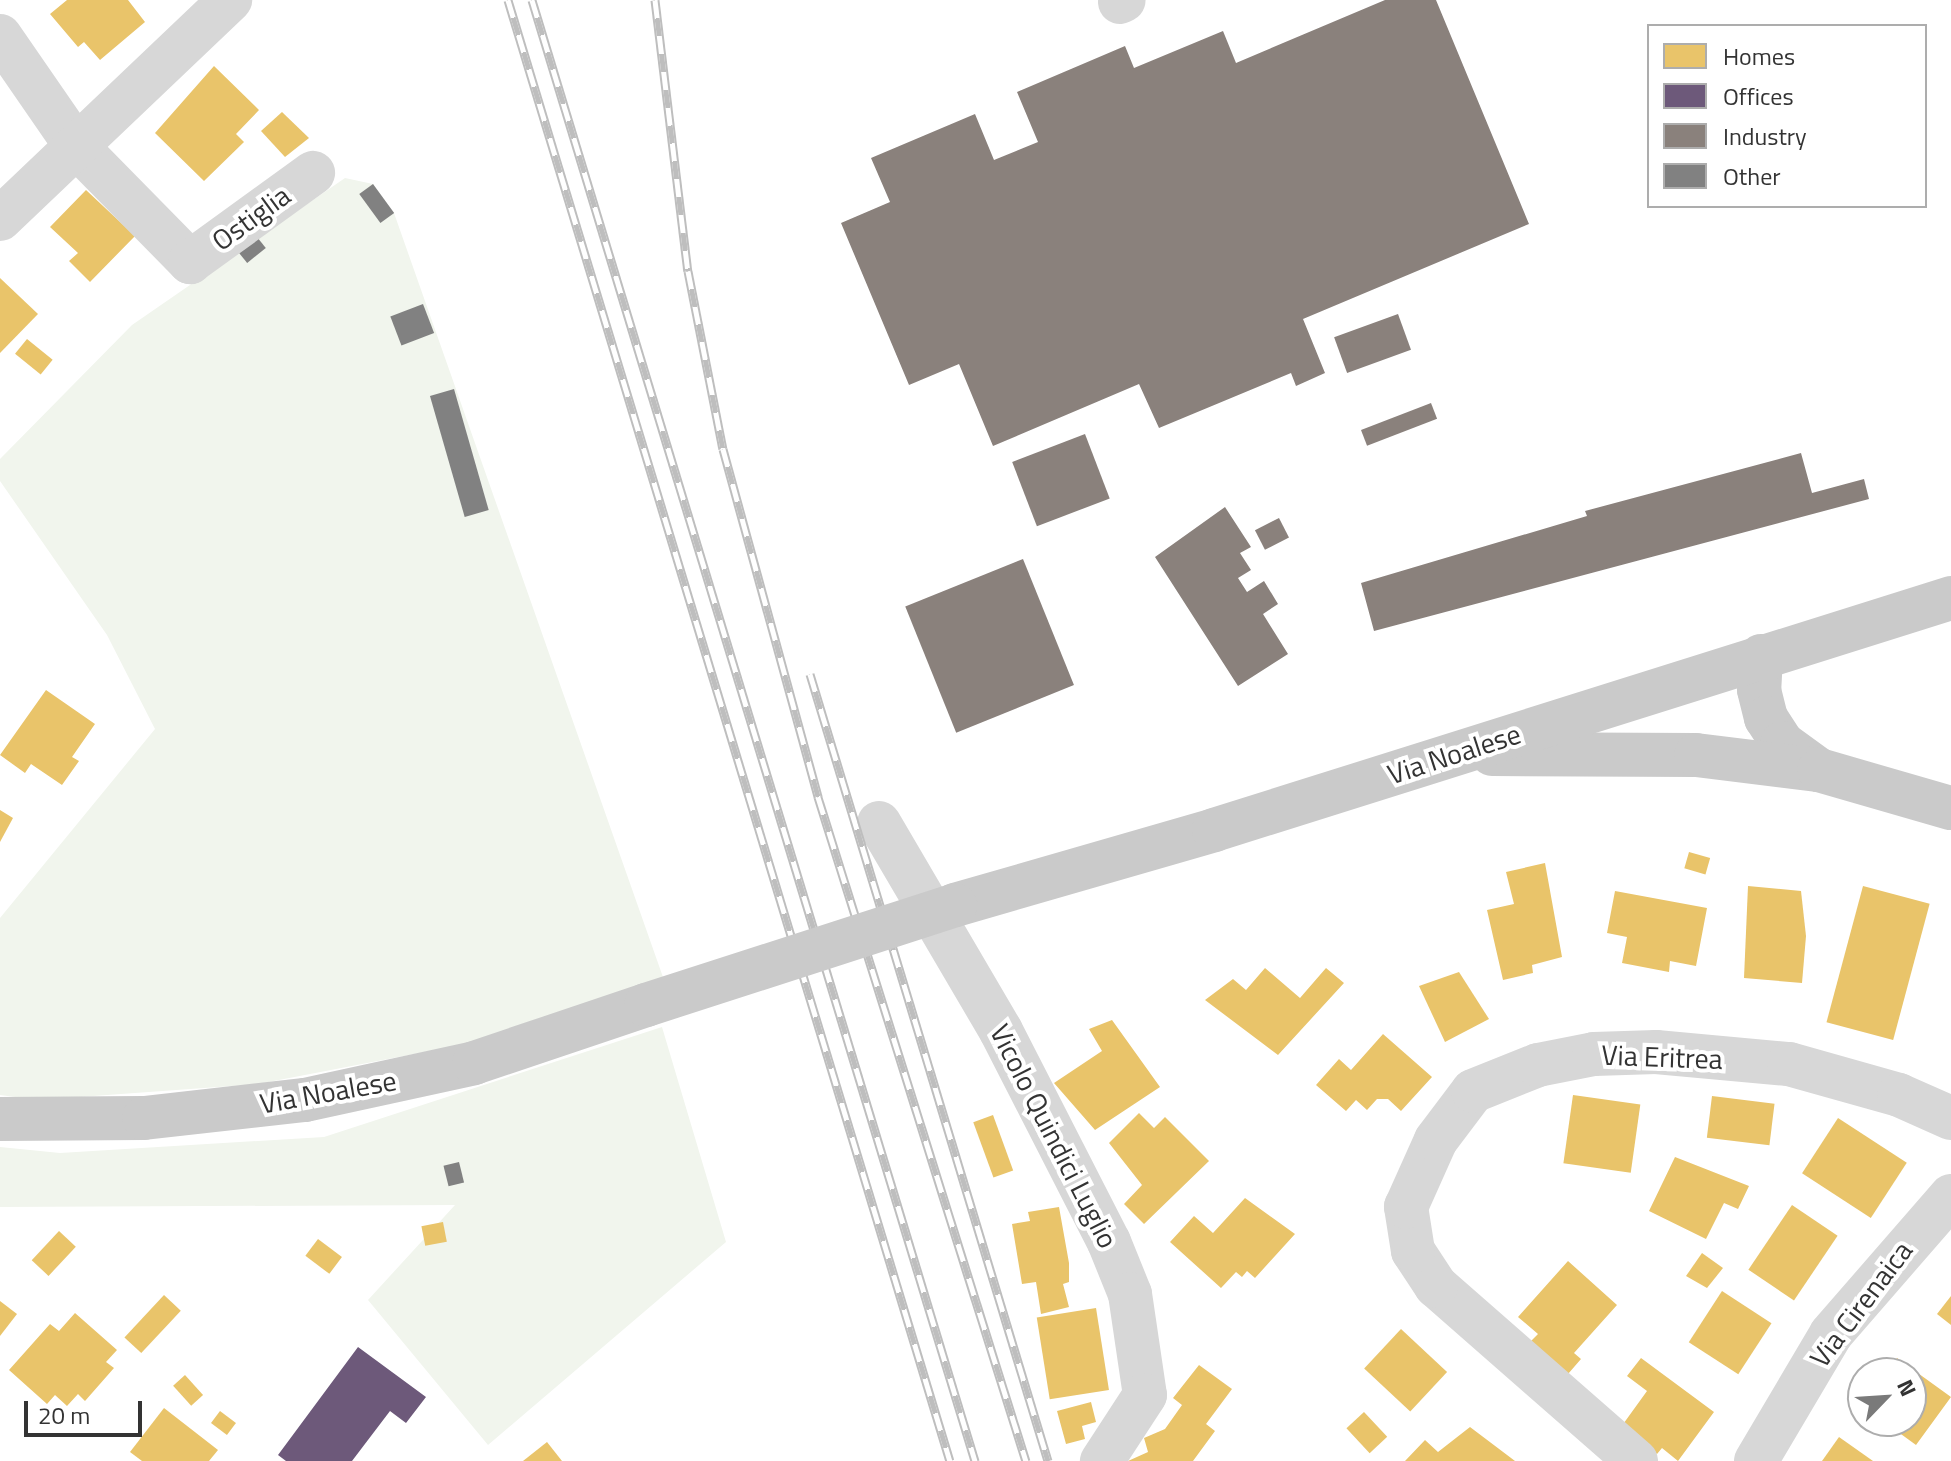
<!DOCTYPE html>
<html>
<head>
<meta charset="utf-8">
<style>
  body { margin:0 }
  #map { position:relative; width:1951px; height:1461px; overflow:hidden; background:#fff; font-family:"Titillium Web",sans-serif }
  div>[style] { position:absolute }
  .green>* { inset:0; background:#f1f5ed }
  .homes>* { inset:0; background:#e9c46a; transform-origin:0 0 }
  .offices>* { inset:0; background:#6d597a }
  .industry>* { inset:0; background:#8a817c; transform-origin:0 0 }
  .building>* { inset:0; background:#818181; transform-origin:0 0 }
  .minor>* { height:44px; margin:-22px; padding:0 22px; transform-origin:22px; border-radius:22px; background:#d7d7d7 }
  .major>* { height:44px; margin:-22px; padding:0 22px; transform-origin:22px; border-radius:22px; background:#cacaca }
  .rail>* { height:9px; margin-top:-4.5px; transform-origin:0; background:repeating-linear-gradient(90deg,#fff 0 18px,#bebebe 0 36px); box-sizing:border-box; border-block:2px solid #bebebe }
  .major-bridge>* { height:44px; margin:-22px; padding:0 22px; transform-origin:22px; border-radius:22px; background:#cacaca }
  span { translate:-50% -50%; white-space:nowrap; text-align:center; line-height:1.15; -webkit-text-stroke:8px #fff; paint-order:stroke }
  .street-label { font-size:28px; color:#333 }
  .legend { position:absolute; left:1647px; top:24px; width:280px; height:184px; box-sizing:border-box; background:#fff; border:2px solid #adadad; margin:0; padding:10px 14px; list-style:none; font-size:24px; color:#333 }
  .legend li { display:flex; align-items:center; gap:16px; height:40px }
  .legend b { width:40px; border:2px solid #adadad }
  .north { position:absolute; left:1847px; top:1357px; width:80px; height:80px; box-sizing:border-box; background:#fff; border:2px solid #adadad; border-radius:50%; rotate:65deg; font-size:22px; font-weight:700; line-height:32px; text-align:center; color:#333 }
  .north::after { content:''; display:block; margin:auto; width:28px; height:36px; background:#7a7a7a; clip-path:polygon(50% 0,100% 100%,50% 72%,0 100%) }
  .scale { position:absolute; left:24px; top:1401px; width:118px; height:36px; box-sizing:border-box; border:4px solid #333; border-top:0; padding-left:10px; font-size:24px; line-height:28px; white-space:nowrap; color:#333; -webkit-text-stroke:6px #fff; paint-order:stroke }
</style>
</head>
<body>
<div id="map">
  <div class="green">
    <i style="clip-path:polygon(345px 178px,373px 184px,394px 213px,664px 980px,461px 1045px,258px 1084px,38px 1100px,0 1095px,0 918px,155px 729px,107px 635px,0 481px,0 459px,132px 325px)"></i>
    <i style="clip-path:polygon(662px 1027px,726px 1242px,488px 1445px,368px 1300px,455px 1205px,0 1207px,0 1147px,60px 1153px,324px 1137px)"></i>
  </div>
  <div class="homes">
    <i style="clip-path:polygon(67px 0,128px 0,145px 22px,100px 60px,84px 42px,78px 47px,50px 14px)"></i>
    <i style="clip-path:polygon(214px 66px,259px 110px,236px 134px,244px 142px,204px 181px,155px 133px)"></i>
    <i style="clip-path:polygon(282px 112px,309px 138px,285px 157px,261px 131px)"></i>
    <i style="clip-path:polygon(86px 190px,135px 236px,90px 282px,69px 261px,78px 253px,50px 227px)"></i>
    <i style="clip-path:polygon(0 278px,38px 314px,0 353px)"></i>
    <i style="left:27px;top:339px;width:33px;height:19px;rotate:39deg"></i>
    <i style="clip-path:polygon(46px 690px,95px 724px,72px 757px,79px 761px,62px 785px,31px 764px,25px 773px,0 755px)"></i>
    <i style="clip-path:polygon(0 810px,13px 818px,0 842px)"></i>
    <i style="left:1689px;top:852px;width:22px;height:17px;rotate:16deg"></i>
    <i style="clip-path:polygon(1545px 863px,1562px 957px,1532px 965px,1533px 973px,1503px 980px,1487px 910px,1514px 904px,1506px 872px)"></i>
    <i style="clip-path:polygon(1748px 886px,1801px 891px,1806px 936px,1802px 983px,1744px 978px)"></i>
    <i style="left:1863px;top:886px;width:69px;height:141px;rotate:15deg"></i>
    <i style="clip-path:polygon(1615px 891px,1707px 908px,1696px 966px,1670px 961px,1669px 972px,1622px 963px,1627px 937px,1607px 933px)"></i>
    <i style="clip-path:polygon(1265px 968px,1300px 998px,1326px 968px,1344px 983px,1278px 1055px,1205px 1000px,1233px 979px,1246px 990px)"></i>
    <i style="clip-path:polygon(1459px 972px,1489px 1019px,1445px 1042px,1419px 986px)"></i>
    <i style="clip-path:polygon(1112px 1020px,1160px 1087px,1095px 1130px,1054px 1083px,1102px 1051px,1089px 1029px)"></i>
    <i style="clip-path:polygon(1383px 1034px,1432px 1077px,1401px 1111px,1388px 1099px,1377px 1099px,1367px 1110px,1356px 1100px,1346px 1111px,1316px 1085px,1339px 1059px,1351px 1070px)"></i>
    <i style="left:1573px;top:1095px;width:68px;height:69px;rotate:8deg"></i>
    <i style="left:1712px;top:1096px;width:63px;height:42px;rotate:7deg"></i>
    <i style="clip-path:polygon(1139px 1113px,1154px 1128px,1165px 1117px,1209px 1161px,1144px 1224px,1124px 1204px,1142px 1185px,1109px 1143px)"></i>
    <i style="left:993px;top:1115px;width:59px;height:21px;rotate:70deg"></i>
    <i style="left:1838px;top:1118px;width:82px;height:66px;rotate:33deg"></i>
    <i style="clip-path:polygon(1675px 1157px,1749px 1186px,1738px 1209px,1724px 1203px,1706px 1239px,1649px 1211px)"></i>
    <i style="clip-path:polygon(1245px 1198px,1295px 1234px,1255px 1278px,1247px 1271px,1242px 1277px,1236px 1272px,1221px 1288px,1170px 1242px,1194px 1216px,1213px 1233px)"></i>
    <i style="left:1792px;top:1205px;width:55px;height:78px;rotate:34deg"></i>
    <i style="clip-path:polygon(1059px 1207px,1069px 1263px,1069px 1282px,1063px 1284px,1069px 1307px,1041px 1314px,1036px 1282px,1022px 1284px,1012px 1224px,1030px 1221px,1028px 1212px)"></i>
    <i style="left:443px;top:1222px;width:20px;height:22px;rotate:79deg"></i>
    <i style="left:59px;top:1231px;width:23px;height:40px;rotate:43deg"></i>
    <i style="left:318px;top:1239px;width:30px;height:21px;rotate:37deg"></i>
    <i style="clip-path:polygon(1702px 1253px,1723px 1268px,1707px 1288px,1686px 1276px)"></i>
    <i style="clip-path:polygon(1568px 1261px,1617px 1305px,1574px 1353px,1581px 1359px,1568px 1374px,1531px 1341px,1538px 1334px,1518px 1317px)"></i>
    <i style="left:1722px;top:1291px;width:59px;height:61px;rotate:33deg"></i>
    <i style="left:164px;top:1295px;width:23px;height:58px;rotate:43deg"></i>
    <i style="clip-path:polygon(1951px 1296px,1951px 1325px,1937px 1314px)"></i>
    <i style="clip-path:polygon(0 1301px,17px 1314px,0 1336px)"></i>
    <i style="left:1096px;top:1308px;width:83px;height:60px;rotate:81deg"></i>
    <i style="clip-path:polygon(75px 1313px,117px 1350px,106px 1362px,114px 1368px,85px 1401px,78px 1394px,67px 1406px,55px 1395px,47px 1404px,9px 1370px,50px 1324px,59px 1331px)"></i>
    <i style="left:1401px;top:1329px;width:63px;height:54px;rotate:43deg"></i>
    <i style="clip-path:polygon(1641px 1358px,1714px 1412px,1678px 1461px,1662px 1448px,1657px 1454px,1621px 1427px,1647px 1391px,1627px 1376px)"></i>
    <i style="clip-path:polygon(1897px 1358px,1951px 1397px,1916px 1445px,1883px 1421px,1911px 1421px,1911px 1373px,1887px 1373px)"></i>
    <i style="clip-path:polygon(1199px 1365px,1232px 1389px,1206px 1424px,1215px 1431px,1193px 1461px,1128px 1461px,1148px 1452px,1144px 1438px,1165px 1429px,1182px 1405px,1173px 1398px)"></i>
    <i style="left:185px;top:1375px;width:27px;height:16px;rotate:48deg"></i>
    <i style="clip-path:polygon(1091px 1402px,1096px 1422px,1082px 1426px,1085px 1439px,1066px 1444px,1057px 1411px)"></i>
    <i style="clip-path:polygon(164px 1408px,218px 1450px,209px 1461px,142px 1461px,130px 1452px)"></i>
    <i style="left:220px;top:1411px;width:20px;height:15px;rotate:37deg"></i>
    <i style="left:1364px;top:1412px;width:34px;height:24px;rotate:47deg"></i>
    <i style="clip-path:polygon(1470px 1427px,1515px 1461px,1405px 1461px,1425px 1440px,1438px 1452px)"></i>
    <i style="clip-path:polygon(1839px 1437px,1873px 1461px,1822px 1461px)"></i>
    <i style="clip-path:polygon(547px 1442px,562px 1461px,523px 1461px)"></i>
  </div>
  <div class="offices">
    <i style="clip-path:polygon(358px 1347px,426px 1397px,406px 1423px,390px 1411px,352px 1461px,286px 1461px,278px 1455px)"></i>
  </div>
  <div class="industry">
    <i style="clip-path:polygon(1385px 0,1436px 0,1529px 224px,1303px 319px,1325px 373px,1296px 386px,1291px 373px,1159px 428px,1139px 384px,993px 446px,959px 364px,909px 385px,841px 223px,890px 202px,871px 158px,975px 114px,994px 160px,1038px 142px,1017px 92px,1125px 46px,1134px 68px,1223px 31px,1236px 63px)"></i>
    <i style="left:1398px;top:314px;width:38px;height:68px;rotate:70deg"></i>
    <i style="left:1431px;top:403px;width:17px;height:75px;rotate:69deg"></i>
    <i style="left:1085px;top:434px;width:69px;height:78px;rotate:69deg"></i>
    <i style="clip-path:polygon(1801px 453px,1812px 493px,1864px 479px,1869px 499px,1374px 631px,1361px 583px,1587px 516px,1585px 511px)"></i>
    <i style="clip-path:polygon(1225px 507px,1251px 547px,1240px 553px,1251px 570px,1238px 578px,1247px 592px,1264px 581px,1278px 604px,1263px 614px,1288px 654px,1238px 686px,1155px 557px)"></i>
    <i style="left:1279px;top:518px;width:22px;height:27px;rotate:63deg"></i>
    <i style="left:1023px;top:559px;width:136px;height:127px;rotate:68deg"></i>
  </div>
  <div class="building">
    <i style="left:373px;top:184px;width:36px;height:17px;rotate:54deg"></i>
    <i style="left:257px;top:237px;width:14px;height:24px;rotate:51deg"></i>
    <i style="left:423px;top:304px;width:31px;height:35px;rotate:69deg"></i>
    <i style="left:454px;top:389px;width:126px;height:25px;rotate:74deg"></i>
    <i style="left:459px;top:1162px;width:21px;height:16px;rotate:76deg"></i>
  </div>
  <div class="minor">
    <i style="left:1120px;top:2px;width:4px;rotate:-27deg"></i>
    <i style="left:0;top:36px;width:134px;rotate:55.4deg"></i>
    <i style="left:76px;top:146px;width:163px;rotate:45.5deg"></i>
    <i style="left:190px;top:262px;width:152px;rotate:-35.9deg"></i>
    <i style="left:0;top:219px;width:318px;rotate:-43.6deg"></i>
    <i style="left:879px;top:823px;width:241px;rotate:59.6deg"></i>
    <i style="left:1001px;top:1031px;width:237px;rotate:62.9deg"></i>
    <i style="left:1109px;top:1242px;width:56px;rotate:68deg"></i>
    <i style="left:1130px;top:1294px;width:102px;rotate:81.6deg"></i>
    <i style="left:1145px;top:1395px;width:79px;rotate:123.1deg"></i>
    <i style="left:1636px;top:1461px;width:266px;rotate:-138.8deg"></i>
    <i style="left:1436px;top:1286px;width:42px;rotate:-123.3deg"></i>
    <i style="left:1413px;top:1251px;width:45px;rotate:-99deg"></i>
    <i style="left:1406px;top:1207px;width:73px;rotate:-65.9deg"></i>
    <i style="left:1436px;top:1140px;width:61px;rotate:-52.9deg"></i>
    <i style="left:1473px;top:1091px;width:70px;rotate:-21.8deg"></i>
    <i style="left:1538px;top:1065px;width:57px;rotate:-11.1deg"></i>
    <i style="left:1594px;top:1054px;width:62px;rotate:-1.8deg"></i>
    <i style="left:1656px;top:1052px;width:134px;rotate:5.2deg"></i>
    <i style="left:1789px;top:1064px;width:114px;rotate:15.7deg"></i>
    <i style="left:1899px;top:1095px;width:57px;rotate:23.9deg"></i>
    <i style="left:1756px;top:1461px;width:147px;rotate:-59.4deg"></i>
    <i style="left:1831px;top:1334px;width:183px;rotate:-49deg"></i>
  </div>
  <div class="major">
    <i style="left:1761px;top:656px;width:34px;rotate:93deg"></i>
    <i style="left:1759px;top:690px;width:29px;rotate:76deg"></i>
    <i style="left:1766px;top:718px;width:30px;rotate:57deg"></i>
    <i style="left:1782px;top:743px;width:46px;rotate:36.1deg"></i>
    <i style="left:1492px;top:754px;width:204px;rotate:0.3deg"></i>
    <i style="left:1696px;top:755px;width:124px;rotate:7deg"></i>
    <i style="left:1819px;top:770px;width:137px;rotate:16.1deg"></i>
    <i style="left:955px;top:905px;width:270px;rotate:-16.1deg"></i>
    <i style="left:1214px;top:830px;width:773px;rotate:-17.47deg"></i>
    <i style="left:0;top:1119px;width:144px;rotate:-0.4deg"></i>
    <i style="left:144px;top:1118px;width:162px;rotate:-6.4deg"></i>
    <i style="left:305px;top:1100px;width:173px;rotate:-12.3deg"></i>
    <i style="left:474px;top:1063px;width:182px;rotate:-18.6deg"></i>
  </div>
  <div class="rail">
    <i style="left:508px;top:0;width:1526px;rotate:73.17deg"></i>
    <i style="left:532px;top:0;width:1527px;rotate:73.13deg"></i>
    <i style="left:655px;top:0;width:273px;rotate:83.1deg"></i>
    <i style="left:688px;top:271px;width:181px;rotate:78.9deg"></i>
    <i style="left:723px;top:449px;width:361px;rotate:74.7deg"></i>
    <i style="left:818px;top:797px;width:696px;rotate:72.61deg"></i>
    <i style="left:810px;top:674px;width:822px;rotate:73.17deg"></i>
  </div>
  <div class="major-bridge">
    <i style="left:646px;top:1005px;width:325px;rotate:-17.9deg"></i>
  </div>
  <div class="street-label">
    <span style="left:251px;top:218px;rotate:-36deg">Ostiglia</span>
    <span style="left:1454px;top:754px;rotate:-18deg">Via Noalese</span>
    <span style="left:1662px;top:1057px;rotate:2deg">Via Eritrea</span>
    <span style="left:328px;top:1092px;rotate:-10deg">Via Noalese</span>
    <span style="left:1054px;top:1136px;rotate:63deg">Vicolo Quindici Luglio</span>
    <span style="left:1861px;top:1304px;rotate:-53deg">Via Cirenaica</span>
  </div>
  <ul class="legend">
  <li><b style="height:22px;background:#e9c46a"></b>Homes</li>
  <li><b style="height:22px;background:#6d597a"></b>Offices</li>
  <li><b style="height:22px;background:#8a817c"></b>Industry</li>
  <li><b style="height:22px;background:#818181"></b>Other</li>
  </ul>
  <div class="north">N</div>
  <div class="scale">20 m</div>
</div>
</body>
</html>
